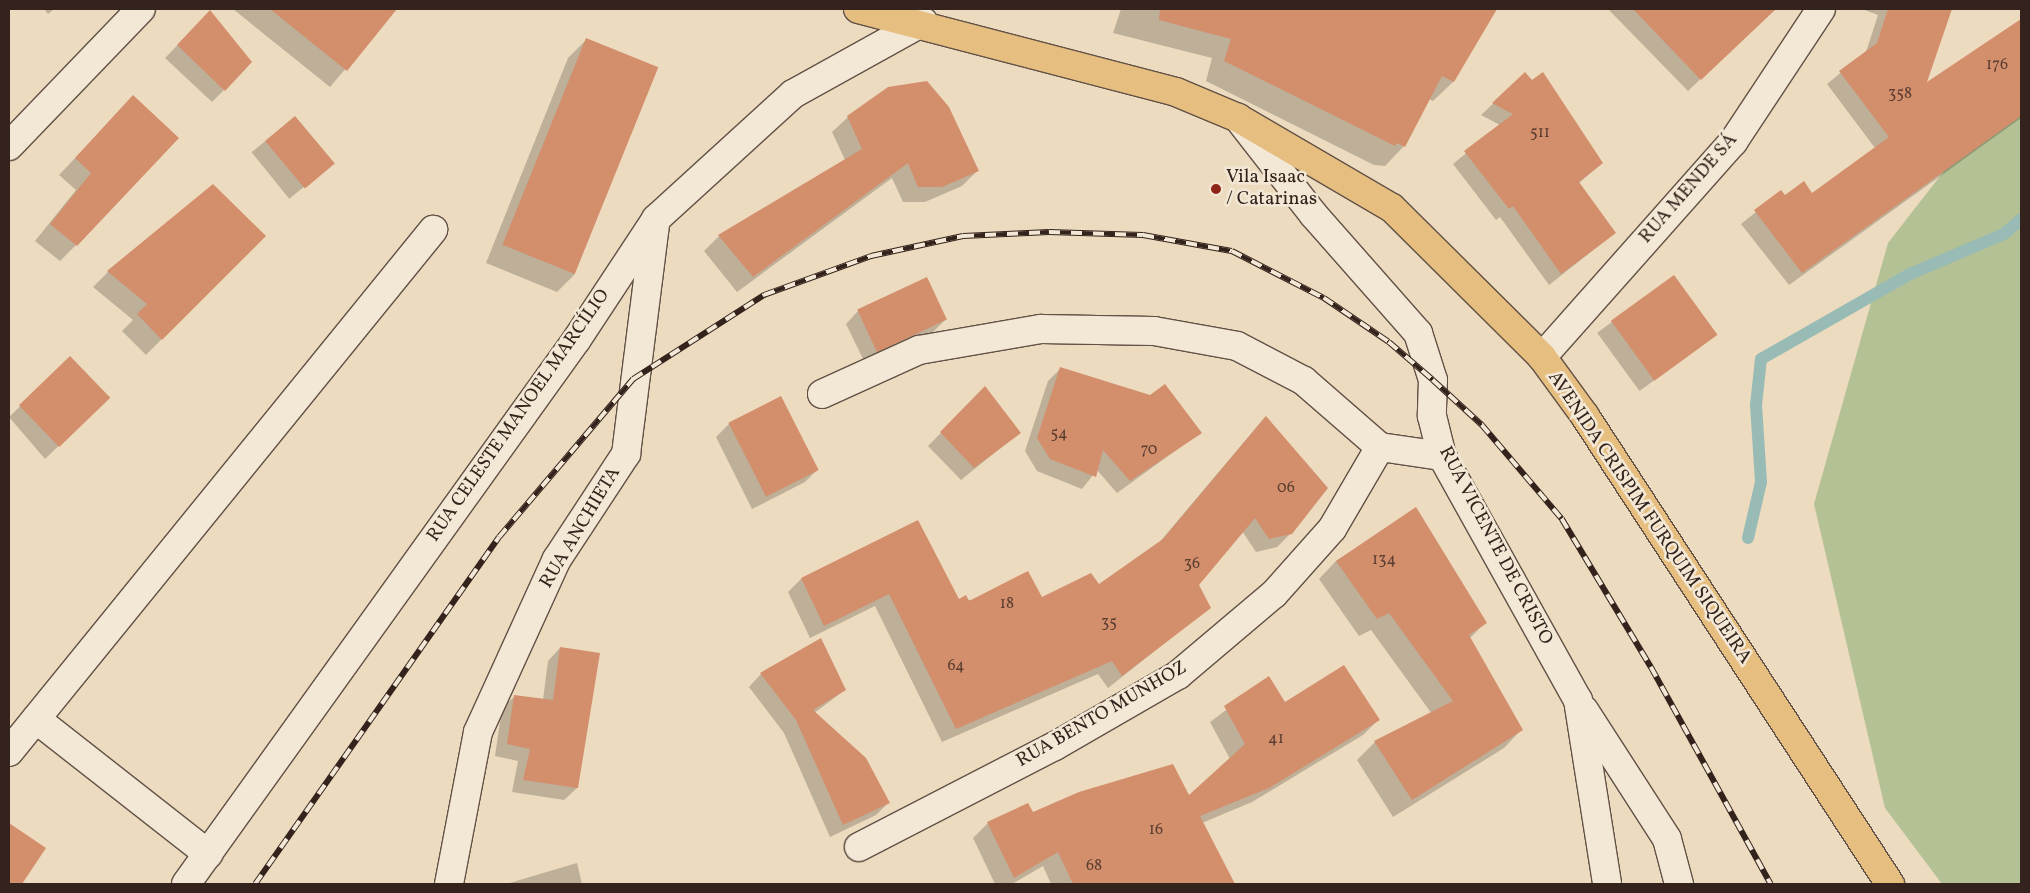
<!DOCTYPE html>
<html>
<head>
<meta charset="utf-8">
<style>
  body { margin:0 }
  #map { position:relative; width:2030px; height:893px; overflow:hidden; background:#eddbbf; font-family:Vollkorn,serif }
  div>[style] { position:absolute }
  .green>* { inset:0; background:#b4c195 }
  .shadow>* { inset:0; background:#0003; transform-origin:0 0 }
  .stream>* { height:12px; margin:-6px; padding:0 6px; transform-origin:6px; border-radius:6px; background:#99bbb5 }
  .building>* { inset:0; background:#d38e6c; transform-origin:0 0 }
  .roads { filter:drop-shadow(1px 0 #625146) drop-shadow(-1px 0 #625146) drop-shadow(0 1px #625146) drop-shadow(0 -1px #625146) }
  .minor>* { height:28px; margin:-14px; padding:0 14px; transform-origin:14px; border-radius:14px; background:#f3e8d5 }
  .major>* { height:28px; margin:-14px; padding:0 14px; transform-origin:14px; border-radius:14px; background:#e6be80 }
  .rail>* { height:5.5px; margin-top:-2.75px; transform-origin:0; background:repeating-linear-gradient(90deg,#f3e8d5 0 11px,#34231d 0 22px); box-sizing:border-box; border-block:1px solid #34231d }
  .dots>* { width:14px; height:14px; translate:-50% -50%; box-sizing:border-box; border:2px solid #f3e8d5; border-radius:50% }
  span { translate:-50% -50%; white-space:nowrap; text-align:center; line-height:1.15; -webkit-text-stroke:5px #f3e8d5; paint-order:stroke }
  .number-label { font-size:16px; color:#5c3e31 }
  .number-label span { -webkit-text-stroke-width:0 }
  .poi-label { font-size:19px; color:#34231d }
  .left { translate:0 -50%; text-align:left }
  .street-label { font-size:19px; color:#34231d }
  .frame { position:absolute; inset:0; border:10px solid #34231d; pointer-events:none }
</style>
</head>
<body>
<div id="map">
  <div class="green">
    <i style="clip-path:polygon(2021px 72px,2021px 884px,1942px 884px,1885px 808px,1814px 504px,1888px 243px)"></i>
  </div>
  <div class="shadow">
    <i style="clip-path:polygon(44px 9px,54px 9px,48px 14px)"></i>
    <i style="clip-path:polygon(233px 9px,396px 9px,330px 87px)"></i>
    <i style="clip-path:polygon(1121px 9px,1496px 9px,1453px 82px,1433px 101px,1429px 99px,1404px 146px,1385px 166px,1374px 165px,1206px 81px,1212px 58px,1113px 33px)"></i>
    <i style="clip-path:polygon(1608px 9px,1752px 9px,1762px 20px,1688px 91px)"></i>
    <i style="clip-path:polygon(1862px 9px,1950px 9px,1925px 85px,2021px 21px,2021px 118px,1789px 285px,1741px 224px,1781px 192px,1785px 197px,1811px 195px,1875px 148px,1827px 84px,1866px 52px,1878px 15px)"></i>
    <i style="clip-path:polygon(197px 25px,224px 90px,212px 102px,165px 58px)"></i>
    <i style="clip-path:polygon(586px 40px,575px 274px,557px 292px,486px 263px,568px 58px)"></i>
    <i style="clip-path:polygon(1525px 74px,1602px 163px,1579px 183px,1615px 233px,1549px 285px,1500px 217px,1496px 220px,1453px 164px,1500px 125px,1481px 115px)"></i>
    <i style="clip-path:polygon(133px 97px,76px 245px,60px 261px,35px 241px,76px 190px,59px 175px)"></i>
    <i style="left:295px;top:117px;width:60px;height:56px;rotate:51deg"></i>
    <i style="clip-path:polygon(848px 117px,977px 171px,962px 186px,925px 202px,903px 202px,892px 178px,737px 292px,704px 251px,719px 236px,845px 160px,832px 132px)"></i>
    <i style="clip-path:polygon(264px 236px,146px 355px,122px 331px,133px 320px,93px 287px,108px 272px)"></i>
    <i style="left:1674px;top:277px;width:72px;height:95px;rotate:54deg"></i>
    <i style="clip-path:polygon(858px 311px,946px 319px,933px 332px,865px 363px,846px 324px)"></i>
    <i style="clip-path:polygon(70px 358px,96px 410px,45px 459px,9px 417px)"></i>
    <i style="clip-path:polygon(1061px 368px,1200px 433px,1117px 493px,1097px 470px,1082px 489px,1037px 471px,1025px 451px,1048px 381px)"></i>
    <i style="clip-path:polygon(985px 388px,1019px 433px,961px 480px,928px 446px)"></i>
    <i style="clip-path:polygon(781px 397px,817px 470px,805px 482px,752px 509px,716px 437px,729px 424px)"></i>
    <i style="clip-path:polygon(1265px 417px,1291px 533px,1277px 547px,1256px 552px,1242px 531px,1197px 585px,1209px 608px,1108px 688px,1098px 674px,942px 742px,875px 606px,810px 638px,788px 592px,801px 579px,917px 521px,958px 600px,1041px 599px,1099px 585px,1158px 544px)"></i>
    <i style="clip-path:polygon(1416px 509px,1486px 622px,1469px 639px,1521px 730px,1504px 748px,1393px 817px,1357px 760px,1375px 742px,1432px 714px,1371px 630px,1359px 636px,1319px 579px,1336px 561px)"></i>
    <i style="clip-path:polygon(560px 648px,598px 654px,577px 788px,564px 800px,512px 792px,518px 761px,495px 756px,502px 708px,515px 696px,543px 700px,548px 661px)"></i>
    <i style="clip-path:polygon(761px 674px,845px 690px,814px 713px,888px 803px,876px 815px,830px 837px,784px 733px,749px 687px)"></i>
    <i style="clip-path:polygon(1269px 678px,1285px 704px,1378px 720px,1363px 735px,1252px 802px,1202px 823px,1234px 884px,1051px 884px,1043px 866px,1012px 884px,995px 884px,973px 838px,988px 823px,1032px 813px,1189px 797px,1230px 759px,1210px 722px)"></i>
    <i style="clip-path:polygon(9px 825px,44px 849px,18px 884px,9px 884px)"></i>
    <i style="clip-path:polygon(577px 863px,582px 884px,506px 884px)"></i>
  </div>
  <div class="stream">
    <i style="left:1748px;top:538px;width:57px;rotate:-76.9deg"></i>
    <i style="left:1761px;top:482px;width:77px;rotate:-93.7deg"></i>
    <i style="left:1756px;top:405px;width:46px;rotate:-83.8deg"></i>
    <i style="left:1761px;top:359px;width:172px;rotate:-29.7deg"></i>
    <i style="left:1910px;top:274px;width:102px;rotate:-23.1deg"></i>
    <i style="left:2004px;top:234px;width:23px;rotate:-41deg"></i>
  </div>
  <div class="building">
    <i style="clip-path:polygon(270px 9px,397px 9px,347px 71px)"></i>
    <i style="clip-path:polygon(1160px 9px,1497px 9px,1454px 82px,1442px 76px,1405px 147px,1397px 143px,1395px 146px,1224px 61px,1231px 39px,1159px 20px)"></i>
    <i style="clip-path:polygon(1633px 9px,1776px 9px,1701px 80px)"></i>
    <i style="clip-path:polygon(1888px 9px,1952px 9px,1927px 82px,2021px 19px,2021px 116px,1802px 273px,1754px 210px,1781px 190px,1785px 195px,1804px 181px,1812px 193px,1889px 137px,1839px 71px,1877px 43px)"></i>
    <i style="clip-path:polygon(210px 10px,252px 62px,225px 91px,177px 45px)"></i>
    <i style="left:586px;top:38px;width:78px;height:223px;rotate:22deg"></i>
    <i style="clip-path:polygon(1525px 72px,1532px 80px,1543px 72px,1603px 163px,1579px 182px,1616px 233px,1561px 274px,1513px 206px,1509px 209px,1464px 151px,1513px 114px,1492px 103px)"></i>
    <i style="clip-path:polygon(927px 81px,949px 107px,979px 171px,942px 187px,918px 187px,908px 163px,753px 277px,718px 235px,862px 149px,847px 116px,888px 87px)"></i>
    <i style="clip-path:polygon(133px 95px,179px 138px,77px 246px,50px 224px,91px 173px,75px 158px)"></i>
    <i style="left:295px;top:116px;width:62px;height:39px;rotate:50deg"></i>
    <i style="clip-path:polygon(213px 184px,266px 236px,162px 340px,137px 314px,147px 304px,107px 271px)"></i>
    <i style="left:1674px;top:275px;width:74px;height:78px;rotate:54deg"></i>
    <i style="left:927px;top:277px;width:47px;height:77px;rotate:65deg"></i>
    <i style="left:70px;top:356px;width:58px;height:71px;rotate:46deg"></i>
    <i style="clip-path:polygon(1060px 367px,1150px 395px,1165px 384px,1202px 433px,1130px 481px,1103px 450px,1096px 477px,1050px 459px,1037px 438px)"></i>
    <i style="clip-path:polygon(985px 386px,1021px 433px,974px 468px,940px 432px)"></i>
    <i style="left:781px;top:396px;width:83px;height:59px;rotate:63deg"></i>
    <i style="clip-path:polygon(1266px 416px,1328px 488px,1292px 534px,1269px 539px,1255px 518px,1199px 585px,1211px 608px,1122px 676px,1112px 661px,956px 729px,889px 594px,824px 626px,801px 578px,918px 520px,959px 599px,966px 595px,969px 601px,1028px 571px,1042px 597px,1091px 573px,1099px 584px,1163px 539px)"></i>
    <i style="clip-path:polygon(1416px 507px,1487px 623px,1469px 635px,1523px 730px,1412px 800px,1374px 741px,1453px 701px,1389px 613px,1377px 619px,1336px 561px)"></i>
    <i style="clip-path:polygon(821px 638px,846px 690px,813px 710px,866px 758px,890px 803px,843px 825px,796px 720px,760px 673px)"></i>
    <i style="clip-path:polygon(560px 647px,600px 653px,578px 788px,523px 780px,530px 749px,507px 744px,514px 695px,553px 700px)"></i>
    <i style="clip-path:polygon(1344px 665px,1380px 720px,1269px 788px,1200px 816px,1235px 884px,1073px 884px,1058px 852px,1014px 878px,987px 822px,1028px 803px,1033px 812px,1079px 792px,1173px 764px,1189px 795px,1245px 744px,1224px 706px,1269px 676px,1285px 702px)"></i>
    <i style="clip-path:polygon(9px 823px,46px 848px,22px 884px,9px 884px)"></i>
  </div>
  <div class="roads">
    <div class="minor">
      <i style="left:1238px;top:118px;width:122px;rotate:52deg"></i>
      <i style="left:1313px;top:214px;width:159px;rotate:48.6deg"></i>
      <i style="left:1418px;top:333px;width:49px;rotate:72.3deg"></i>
      <i style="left:1433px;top:380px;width:36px;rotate:92deg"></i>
      <i style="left:1432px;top:416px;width:41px;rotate:76deg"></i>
      <i style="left:1442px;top:456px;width:279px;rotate:60.9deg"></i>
      <i style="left:1578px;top:700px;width:186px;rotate:81deg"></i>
      <i style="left:9px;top:146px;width:190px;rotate:-46.1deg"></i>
      <i style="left:1542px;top:357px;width:288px;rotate:-48.4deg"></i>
      <i style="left:1733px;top:142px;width:159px;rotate:-56.5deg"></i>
      <i style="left:822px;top:394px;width:107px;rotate:-24.4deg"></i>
      <i style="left:919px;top:350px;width:124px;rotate:-9.8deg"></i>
      <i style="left:1041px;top:329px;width:113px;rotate:1deg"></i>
      <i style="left:1154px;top:331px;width:84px;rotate:10.2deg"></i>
      <i style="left:1237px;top:346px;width:76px;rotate:27.6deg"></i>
      <i style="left:1304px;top:381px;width:101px;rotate:41deg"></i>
      <i style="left:1584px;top:710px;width:153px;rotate:57.2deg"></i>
      <i style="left:1667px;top:839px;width:47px;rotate:75.1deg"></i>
      <i style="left:36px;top:719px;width:219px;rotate:38.1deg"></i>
      <i style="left:9px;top:752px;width:673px;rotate:-50.91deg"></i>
      <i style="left:859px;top:847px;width:220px;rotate:-27.3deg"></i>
      <i style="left:1055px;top:746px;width:142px;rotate:-30deg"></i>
      <i style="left:1178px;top:675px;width:126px;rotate:-40.2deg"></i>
      <i style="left:1274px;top:594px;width:87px;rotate:-48.3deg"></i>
      <i style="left:1332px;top:529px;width:95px;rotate:-59.7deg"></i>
      <i style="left:1380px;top:447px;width:63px;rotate:8.3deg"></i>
      <i style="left:186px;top:884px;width:671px;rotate:-54.34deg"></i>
      <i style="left:577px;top:339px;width:144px;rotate:-56.6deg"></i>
      <i style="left:656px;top:219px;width:185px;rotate:-42.4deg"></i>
      <i style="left:793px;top:94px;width:149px;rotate:-29deg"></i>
      <i style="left:449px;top:884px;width:155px;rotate:-79.2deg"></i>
      <i style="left:478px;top:732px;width:190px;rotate:-65.5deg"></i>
      <i style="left:557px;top:559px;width:126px;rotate:-56.7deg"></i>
      <i style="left:626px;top:454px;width:231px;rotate:-82.8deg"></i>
    </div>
    <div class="major">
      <i style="left:858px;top:9px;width:329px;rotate:14.6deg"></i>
      <i style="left:1176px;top:92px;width:67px;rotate:22.8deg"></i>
      <i style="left:1238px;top:118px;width:178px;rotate:30.3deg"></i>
      <i style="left:1392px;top:208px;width:211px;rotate:44.8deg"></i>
      <i style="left:1542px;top:357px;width:73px;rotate:53.9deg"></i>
      <i style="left:1585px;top:416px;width:559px;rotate:56.91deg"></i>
    </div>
  </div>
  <div class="rail">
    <i style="left:255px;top:884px;width:424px;rotate:-54.9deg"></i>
    <i style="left:499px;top:537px;width:207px;rotate:-49.7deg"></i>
    <i style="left:633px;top:379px;width:156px;rotate:-32.7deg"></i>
    <i style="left:764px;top:295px;width:114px;rotate:-20deg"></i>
    <i style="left:871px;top:256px;width:94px;rotate:-12.3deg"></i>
    <i style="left:963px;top:236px;width:86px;rotate:-2.7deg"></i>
    <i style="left:1049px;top:232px;width:94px;rotate:1.8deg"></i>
    <i style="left:1143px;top:235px;width:90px;rotate:10.2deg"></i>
    <i style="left:1232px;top:251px;width:103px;rotate:27.1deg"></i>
    <i style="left:1324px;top:298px;width:78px;rotate:34.1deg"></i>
    <i style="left:1389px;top:342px;width:58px;rotate:40.8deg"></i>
    <i style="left:1433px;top:380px;width:67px;rotate:42.6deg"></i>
    <i style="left:1482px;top:425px;width:123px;rotate:49.6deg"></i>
    <i style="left:1562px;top:519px;width:173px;rotate:59deg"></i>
    <i style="left:1651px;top:667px;width:248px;rotate:61.1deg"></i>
  </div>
  <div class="dots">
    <i style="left:1216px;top:189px;background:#8f2418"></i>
  </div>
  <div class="number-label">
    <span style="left:1997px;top:65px">176</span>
    <span style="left:1900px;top:94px">358</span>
    <span style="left:1540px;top:133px">511</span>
    <span style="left:1059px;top:434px">54</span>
    <span style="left:1149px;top:450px">70</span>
    <span style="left:1286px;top:488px">06</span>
    <span style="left:1384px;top:560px">134</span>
    <span style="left:1192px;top:564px">36</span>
    <span style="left:1007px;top:604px">18</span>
    <span style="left:1109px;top:623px">35</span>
    <span style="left:956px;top:666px">64</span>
    <span style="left:1276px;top:739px">41</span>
    <span style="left:1156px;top:830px">16</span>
    <span style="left:1094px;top:866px">68</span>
  </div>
  <div class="poi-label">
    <span class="left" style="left:1226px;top:189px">Vila Isaac<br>/ Catarinas</span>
  </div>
  <div class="street-label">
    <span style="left:1689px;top:189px;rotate:-49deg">RUA MENDE SÁ</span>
    <span style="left:519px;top:416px;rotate:-55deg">RUA CELESTE MANOEL MARCÍLIO</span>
    <span style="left:1649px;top:518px;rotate:56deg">AVENIDA CRISPIM FURQUIM SIQUEIRA</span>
    <span style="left:581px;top:528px;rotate:-59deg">RUA ANCHIETA</span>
    <span style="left:1495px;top:546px;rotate:62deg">RUA VICENTE DE CRISTO</span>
    <span style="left:1102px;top:715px;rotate:-30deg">RUA BENTO MUNHOZ</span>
  </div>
  <div class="frame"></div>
</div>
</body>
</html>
